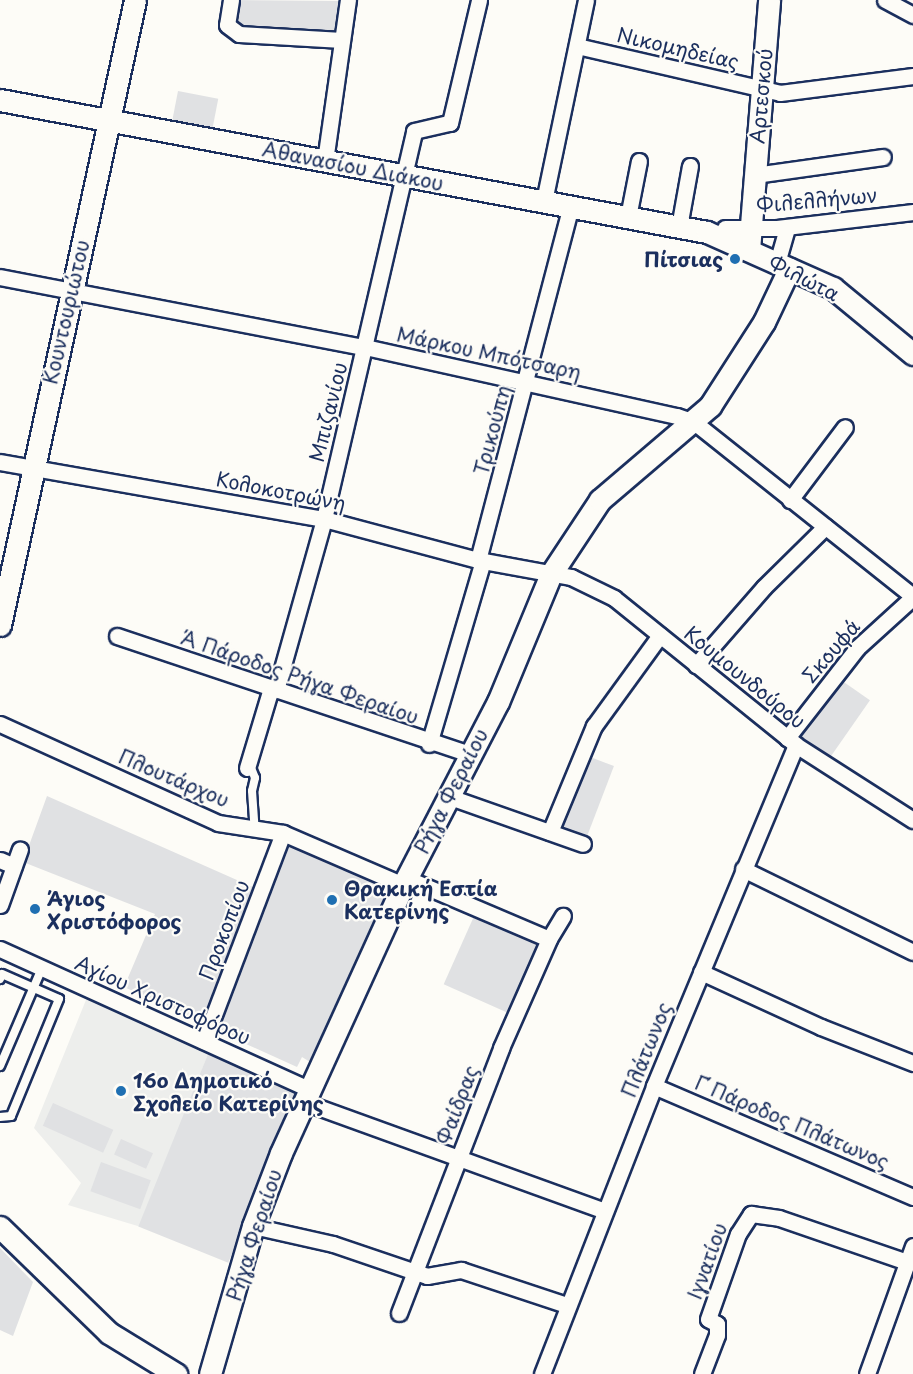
<!DOCTYPE html>
<html>
<head>
<meta charset="utf-8">
<style>
  body { margin:0 }
  #map { position:relative; width:913px; height:1374px; overflow:hidden; background:#fdfcf7; font-family:"Playpen Sans",sans-serif }
  div>[style] { position:absolute }
  .built>* { inset:0; background:#edeeec }
  .green>* { inset:0; background:#e0e1e3; transform-origin:0 0 }
  .roads { filter:drop-shadow(2px 0 #1b2f5e) drop-shadow(-2px 0 #1b2f5e) drop-shadow(0 2px #1b2f5e) drop-shadow(0 -2px #1b2f5e) }
  .lane>* { height:8px; margin:-4px; padding:0 4px; transform-origin:4px; border-radius:4px; background:#fdfcf7 }
  .street>* { height:15px; margin:-7.5px; padding:0 7.5px; transform-origin:7.5px; border-radius:7.5px; background:#fdfcf7 }
  .secondary>* { height:21px; margin:-10.5px; padding:0 10.5px; transform-origin:10.5px; border-radius:10.5px; background:#fdfcf7 }
  .dots>* { width:16px; height:16px; translate:-50% -50%; box-sizing:border-box; border:3px solid #fdfcf7; border-radius:50% }
  span { translate:-50% -50%; white-space:nowrap; text-align:center; line-height:1.15; -webkit-text-stroke:4.5px #fdfcf7; paint-order:stroke }
  .street-label { font-size:20px; color:#1b2f5e }
  .poi-label { font-size:20px; color:#1b2f5e; font-weight:700 }
  .right { translate:-100% -50%; text-align:right }
  .left { translate:0 -50%; text-align:left }
</style>
</head>
<body>
<div id="map">
  <div class="built">
    <i style="clip-path:polygon(88px 995px,208px 1054px,141px 1227px,68px 1205px,81px 1183px,34px 1128px)"></i>
  </div>
  <div class="green">
    <i style="clip-path:polygon(234px 0,342px 1px,337px 35px,234px 26px)"></i>
    <i style="left:178px;top:91px;width:41px;height:30px;rotate:11deg"></i>
    <i style="left:838px;top:678px;width:39px;height:69px;rotate:35deg"></i>
    <i style="left:585px;top:755px;width:31px;height:82px;rotate:21deg"></i>
    <i style="clip-path:polygon(47px 796px,255px 888px,203px 1022px,124px 987px,155px 914px,23px 862px)"></i>
    <i style="clip-path:polygon(287px 842px,389px 888px,310px 1062px,302px 1057px,297px 1067px,215px 1030px)"></i>
    <i style="left:475px;top:914px;width:70px;height:77px;rotate:24deg"></i>
    <i style="left:208px;top:1054px;width:97px;height:186px;rotate:22deg"></i>
    <i style="left:53px;top:1103px;width:66px;height:25px;rotate:24deg"></i>
    <i style="left:121px;top:1139px;width:35px;height:17px;rotate:24deg"></i>
    <i style="left:101px;top:1162px;width:53px;height:31px;rotate:20deg"></i>
    <i style="clip-path:polygon(0 1248px,33px 1282px,13px 1336px,0 1330px)"></i>
  </div>
  <div class="roads">
    <div class="lane">
      <i style="left:249px;top:763px;width:16px;rotate:68deg"></i>
      <i style="left:255px;top:778px;width:13px;rotate:103deg"></i>
      <i style="left:252px;top:791px;width:39px;rotate:86deg"></i>
      <i style="left:0;top:979px;width:5px;rotate:-68deg"></i>
      <i style="left:2px;top:974px;width:62px;rotate:23.7deg"></i>
      <i style="left:59px;top:999px;width:126px;rotate:112.3deg"></i>
      <i style="left:11px;top:1116px;width:11px;rotate:175deg"></i>
      <i style="left:0;top:1066px;width:107px;rotate:-66.8deg"></i>
    </div>
    <div class="street">
      <i style="left:231px;top:0;width:25px;rotate:99deg"></i>
      <i style="left:227px;top:25px;width:15px;rotate:37deg"></i>
      <i style="left:239px;top:34px;width:103px;rotate:3.3deg"></i>
      <i style="left:885px;top:0;width:32px;rotate:28deg"></i>
      <i style="left:577px;top:46px;width:208px;rotate:13deg"></i>
      <i style="left:780px;top:93px;width:134px;rotate:-7.3deg"></i>
      <i style="left:325px;top:161px;width:163px;rotate:-81.9deg"></i>
      <i style="left:755px;top:175px;width:129px;rotate:-8deg"></i>
      <i style="left:544px;top:201px;width:205px;rotate:-78.2deg"></i>
      <i style="left:628px;top:217px;width:57px;rotate:-78.9deg"></i>
      <i style="left:679px;top:227px;width:62px;rotate:-79.8deg"></i>
      <i style="left:725px;top:228px;width:52px"></i>
      <i style="left:777px;top:228px;width:137px;rotate:-6.7deg"></i>
      <i style="left:777px;top:263px;width:37px;rotate:-74deg"></i>
      <i style="left:0;top:277px;width:372px;rotate:10.9deg"></i>
      <i style="left:365px;top:347px;width:320px;rotate:12.5deg"></i>
      <i style="left:677px;top:416px;width:18px;rotate:19deg"></i>
      <i style="left:694px;top:422px;width:280px;rotate:38.5deg"></i>
      <i style="left:0;top:462px;width:329px;rotate:10deg"></i>
      <i style="left:324px;top:519px;width:159px;rotate:14.9deg"></i>
      <i style="left:478px;top:560px;width:95px;rotate:10.4deg"></i>
      <i style="left:571px;top:577px;width:48px;rotate:26deg"></i>
      <i style="left:614px;top:598px;width:234px;rotate:38.9deg"></i>
      <i style="left:796px;top:745px;width:139px;rotate:32.7deg"></i>
      <i style="left:790px;top:500px;width:91px;rotate:-53deg"></i>
      <i style="left:478px;top:560px;width:366px;rotate:-75.3deg"></i>
      <i style="left:117px;top:636px;width:371px;rotate:18.5deg"></i>
      <i style="left:696px;top:665px;width:103px;rotate:-48.9deg"></i>
      <i style="left:764px;top:587px;width:86px;rotate:-44.5deg"></i>
      <i style="left:276px;top:690px;width:178px;rotate:-74.3deg"></i>
      <i style="left:324px;top:519px;width:398px;rotate:-76.9deg"></i>
      <i style="left:414px;top:131px;width:37px;rotate:-13deg"></i>
      <i style="left:450px;top:123px;width:126px;rotate:-76.7deg"></i>
      <i style="left:0;top:724px;width:239px;rotate:24.4deg"></i>
      <i style="left:218px;top:823px;width:66px;rotate:8.7deg"></i>
      <i style="left:283px;top:833px;width:131px;rotate:23.4deg"></i>
      <i style="left:787px;top:738px;width:114px;rotate:-52.1deg"></i>
      <i style="left:857px;top:648px;width:76px;rotate:-42.3deg"></i>
      <i style="left:429px;top:744px;width:191px;rotate:-73.6deg"></i>
      <i style="left:247px;top:768px;width:84px;rotate:-73.3deg"></i>
      <i style="left:447px;top:796px;width:144px;rotate:19.4deg"></i>
      <i style="left:550px;top:832px;width:115px;rotate:-67.5deg"></i>
      <i style="left:594px;top:726px;width:112px;rotate:-54deg"></i>
      <i style="left:0;top:860px;width:15px;rotate:23deg"></i>
      <i style="left:743px;top:869px;width:189px;rotate:26deg"></i>
      <i style="left:406px;top:878px;width:155px;rotate:23.1deg"></i>
      <i style="left:0;top:905px;width:59px;rotate:-70.3deg"></i>
      <i style="left:0;top:949px;width:339px;rotate:24.4deg"></i>
      <i style="left:701px;top:972px;width:132px;rotate:24.6deg"></i>
      <i style="left:821px;top:1027px;width:99px;rotate:21.4deg"></i>
      <i style="left:204px;top:1041px;width:222px;rotate:-69.2deg"></i>
      <i style="left:654px;top:1086px;width:282px;rotate:23.2deg"></i>
      <i style="left:304px;top:1102px;width:320px;rotate:19.9deg"></i>
      <i style="left:253px;top:1226px;width:82px;rotate:12.7deg"></i>
      <i style="left:333px;top:1244px;width:99px;rotate:18.8deg"></i>
      <i style="left:427px;top:1276px;width:35px;rotate:-10deg"></i>
      <i style="left:461px;top:1270px;width:112px;rotate:18.3deg"></i>
      <i style="left:399px;top:1313px;width:284px;rotate:-68.9deg"></i>
      <i style="left:501px;top:1048px;width:119px;rotate:-66.2deg"></i>
      <i style="left:549px;top:939px;width:27px;rotate:-59deg"></i>
      <i style="left:542px;top:1374px;width:309px;rotate:-68.7deg"></i>
      <i style="left:654px;top:1086px;width:369px;rotate:-67.4deg"></i>
      <i style="left:702px;top:1374px;width:42px;rotate:-69deg"></i>
      <i style="left:717px;top:1335px;width:11px;rotate:-90deg"></i>
      <i style="left:717px;top:1324px;width:10px;rotate:-151deg"></i>
      <i style="left:708px;top:1319px;width:90px;rotate:-70.6deg"></i>
      <i style="left:738px;top:1234px;width:24px;rotate:-57deg"></i>
      <i style="left:751px;top:1214px;width:28px;rotate:8deg"></i>
      <i style="left:779px;top:1218px;width:135px;rotate:19deg"></i>
      <i style="left:867px;top:1374px;width:136px;rotate:-70.2deg"></i>
    </div>
    <div class="secondary">
      <i style="left:0;top:100px;width:719px;rotate:10.58deg"></i>
      <i style="left:707px;top:232px;width:138px;rotate:24deg"></i>
      <i style="left:833px;top:288px;width:104px;rotate:39.5deg"></i>
      <i style="left:749px;top:250px;width:251px;rotate:-85.4deg"></i>
      <i style="left:0;top:625px;width:639px;rotate:-77.81deg"></i>
      <i style="left:0;top:1227px;width:152px;rotate:44.2deg"></i>
      <i style="left:109px;top:1333px;width:79px;rotate:31.5deg"></i>
      <i style="left:210px;top:1374px;width:154px;rotate:-73.8deg"></i>
      <i style="left:253px;top:1226px;width:78px;rotate:-69deg"></i>
      <i style="left:281px;top:1153px;width:294px;rotate:-65.5deg"></i>
      <i style="left:403px;top:885px;width:206px;rotate:-62.6deg"></i>
      <i style="left:498px;top:702px;width:139px;rotate:-67.5deg"></i>
      <i style="left:551px;top:574px;width:89px;rotate:-56.5deg"></i>
      <i style="left:600px;top:500px;width:145px;rotate:-40.5deg"></i>
      <i style="left:710px;top:406px;width:100px;rotate:-57.3deg"></i>
      <i style="left:764px;top:322px;width:59px;rotate:-64.7deg"></i>
    </div>
  </div>
  <div class="dots">
    <i style="left:735px;top:259px;background:#1f6fb2"></i>
    <i style="left:332px;top:900px;background:#1f6fb2"></i>
    <i style="left:35px;top:909px;background:#1f6fb2"></i>
    <i style="left:121px;top:1091px;background:#1f6fb2"></i>
  </div>
  <div class="street-label">
    <span style="left:678px;top:48px;rotate:13deg">Νικομηδείας</span>
    <span style="left:761px;top:96px;rotate:-85deg">Αρτεσκού</span>
    <span style="left:353px;top:166px;rotate:11deg">Αθανασίου Διάκου</span>
    <span style="left:817px;top:200px;rotate:-5deg">Φιλελλήνων</span>
    <span style="left:804px;top:278px;rotate:27deg">Φιλώτα</span>
    <span style="left:66px;top:312px;rotate:-77deg">Κουντουριώτου</span>
    <span style="left:489px;top:353px;rotate:12deg">Μάρκου Μπότσαρη</span>
    <span style="left:328px;top:412px;rotate:-76deg">Μπιζανίου</span>
    <span style="left:492px;top:430px;rotate:-75deg">Τρικούπη</span>
    <span style="left:281px;top:491px;rotate:11deg">Κολοκοτρώνη</span>
    <span style="left:831px;top:651px;rotate:-49deg">Σκουφά</span>
    <span style="left:300px;top:677px;rotate:19deg">Α΄ Πάροδος Ρήγα Φεραίου</span>
    <span style="left:745px;top:677px;rotate:39deg">Κουμουνδούρου</span>
    <span style="left:174px;top:778px;rotate:23deg">Πλουτάρχου</span>
    <span style="left:451px;top:791px;rotate:-63deg">Ρήγα Φεραίου</span>
    <span style="left:224px;top:930px;rotate:-69deg">Προκοπίου</span>
    <span style="left:163px;top:1000px;rotate:24deg">Αγίου Χριστοφόρου</span>
    <span style="left:646px;top:1050px;rotate:-68deg">Πλάτωνος</span>
    <span style="left:457px;top:1105px;rotate:-69deg">Φαίδρας</span>
    <span style="left:792px;top:1122px;rotate:23deg">Γ΄ Πάροδος Πλάτωνος</span>
    <span style="left:254px;top:1235px;rotate:-72deg">Ρήγα Φεραίου</span>
    <span style="left:707px;top:1261px;rotate:-70deg">Ιγνατίου</span>
  </div>
  <div class="poi-label">
    <span class="right" style="left:723px;top:259px">Πίτσιας</span>
    <span class="left" style="left:344px;top:900px">Θρακική Εστία<br>Κατερίνης</span>
    <span class="left" style="left:47px;top:910px">Άγιος<br>Χριστόφορος</span>
    <span class="left" style="left:133px;top:1092px">16ο Δημοτικό<br>Σχολείο Κατερίνης</span>
  </div>
</div>
</body>
</html>
